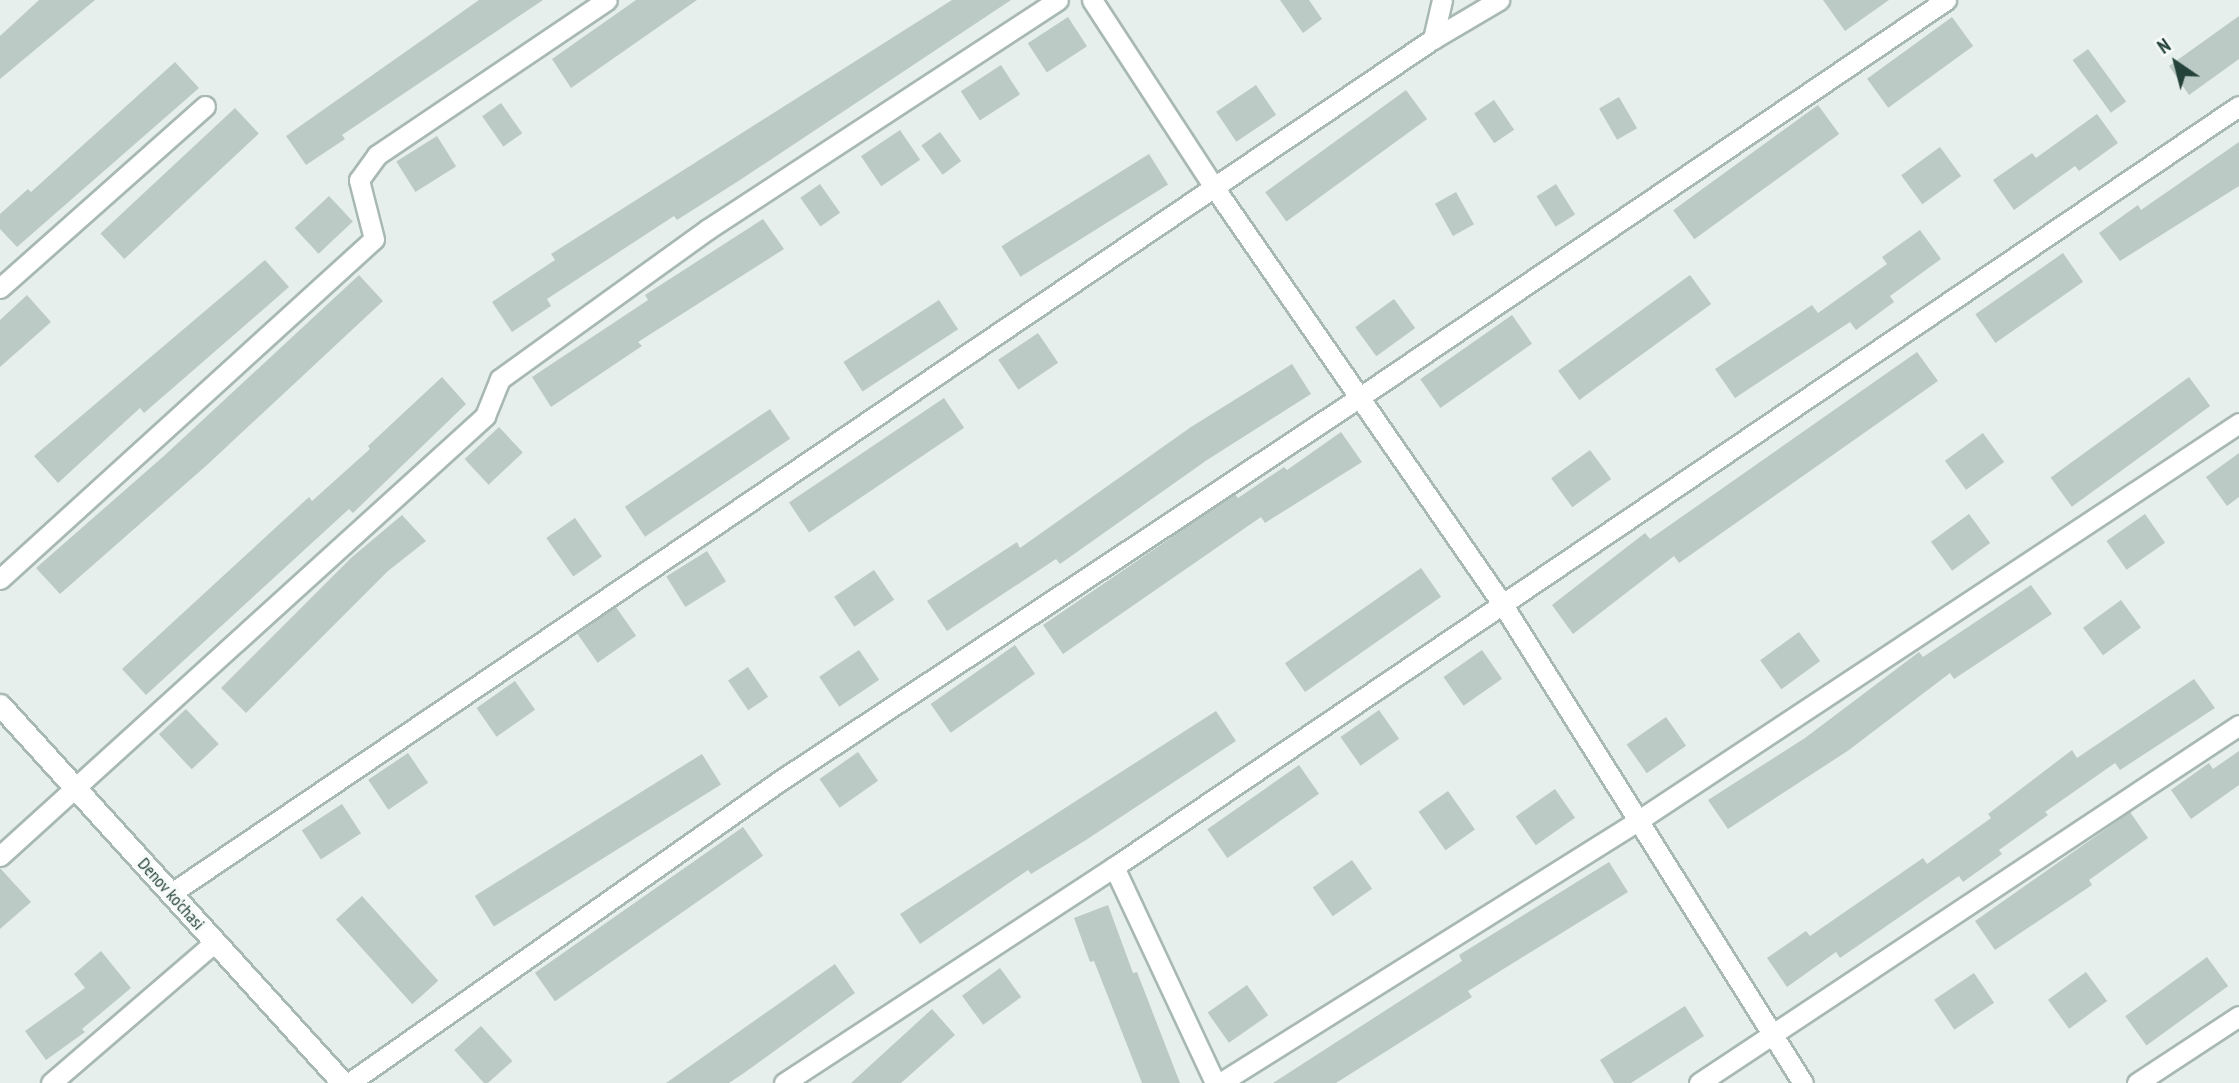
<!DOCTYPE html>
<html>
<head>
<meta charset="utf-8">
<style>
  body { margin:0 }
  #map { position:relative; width:2239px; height:1083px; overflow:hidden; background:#e6efeb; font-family:"PT Sans Narrow",sans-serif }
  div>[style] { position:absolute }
  .building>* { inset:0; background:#bbcac4; transform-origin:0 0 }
  .roads { filter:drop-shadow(2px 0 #a8b8b2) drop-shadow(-2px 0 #a8b8b2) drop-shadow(0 2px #a8b8b2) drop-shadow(0 -2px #a8b8b2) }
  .minor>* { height:19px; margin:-9.5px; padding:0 9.5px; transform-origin:9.5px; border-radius:9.5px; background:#fff }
  .tertiary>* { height:21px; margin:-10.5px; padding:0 10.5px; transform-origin:10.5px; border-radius:10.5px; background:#fff }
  span { translate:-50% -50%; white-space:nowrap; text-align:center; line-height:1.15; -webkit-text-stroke:7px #f7fbf9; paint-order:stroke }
  .street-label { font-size:18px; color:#24423a }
  .north { position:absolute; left:2141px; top:28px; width:70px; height:70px; -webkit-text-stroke:5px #f7fbf9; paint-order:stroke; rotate:325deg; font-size:19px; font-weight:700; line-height:28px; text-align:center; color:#24423a }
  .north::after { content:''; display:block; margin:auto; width:24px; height:32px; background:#24423a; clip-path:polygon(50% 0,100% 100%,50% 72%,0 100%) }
</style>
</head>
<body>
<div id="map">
  <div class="building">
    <i style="clip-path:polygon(39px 0,95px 0,0 79px,0 36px)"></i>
    <i style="clip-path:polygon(479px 0,543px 0,342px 135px,345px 139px,306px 165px,286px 136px)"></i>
    <i style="clip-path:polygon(636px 0,697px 0,571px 88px,552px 59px)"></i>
    <i style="clip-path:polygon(952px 0,1011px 0,740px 180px,677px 220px,674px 216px,547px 299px,551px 306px,512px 332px,492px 302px,555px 260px,551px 254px)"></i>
    <i style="clip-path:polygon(1280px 0,1309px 0,1322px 19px,1303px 33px)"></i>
    <i style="clip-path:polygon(1823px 0,1889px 0,1845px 31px)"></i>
    <i style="clip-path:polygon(2239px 16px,2239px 59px,2189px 95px,2169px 66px)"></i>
    <i style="left:1068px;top:17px;width:35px;height:48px;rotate:57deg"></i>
    <i style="left:1952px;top:17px;width:36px;height:105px;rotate:54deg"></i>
    <i style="left:2088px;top:49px;width:65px;height:19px;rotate:54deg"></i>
    <i style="clip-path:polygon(175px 62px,199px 88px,17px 247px,0 229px,0 214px,28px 189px,31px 192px)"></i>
    <i style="left:1001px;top:65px;width:35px;height:48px;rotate:57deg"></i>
    <i style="left:1256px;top:85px;width:36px;height:48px;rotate:56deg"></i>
    <i style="left:1406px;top:90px;width:36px;height:174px;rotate:54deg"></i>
    <i style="left:1619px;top:97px;width:36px;height:23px;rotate:60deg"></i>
    <i style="left:1494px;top:100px;width:36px;height:24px;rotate:56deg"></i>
    <i style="left:501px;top:103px;width:37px;height:23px;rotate:55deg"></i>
    <i style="left:1818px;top:105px;width:36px;height:179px;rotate:54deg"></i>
    <i style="left:235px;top:108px;width:35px;height:184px;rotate:47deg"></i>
    <i style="clip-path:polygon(2097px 114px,2118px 143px,2079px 171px,2075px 166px,2014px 210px,1993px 180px,2032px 153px,2036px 158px)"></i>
    <i style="left:900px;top:130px;width:36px;height:47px;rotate:56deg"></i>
    <i style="left:940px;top:132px;width:36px;height:23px;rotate:54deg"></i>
    <i style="left:437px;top:136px;width:36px;height:48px;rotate:58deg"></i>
    <i style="clip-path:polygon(2239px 142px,2239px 186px,2120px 261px,2099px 233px,2138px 205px,2141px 210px)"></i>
    <i style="left:1940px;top:147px;width:36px;height:48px;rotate:54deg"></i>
    <i style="left:1149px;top:154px;width:36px;height:174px;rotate:58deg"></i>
    <i style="left:820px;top:184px;width:35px;height:24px;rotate:55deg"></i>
    <i style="left:1556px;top:184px;width:36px;height:23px;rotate:58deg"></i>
    <i style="left:1456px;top:192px;width:37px;height:24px;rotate:61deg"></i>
    <i style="left:329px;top:196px;width:35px;height:47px;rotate:47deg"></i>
    <i style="clip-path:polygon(763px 219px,784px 249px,638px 342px,642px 346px,551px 407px,532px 377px,648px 300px,645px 295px)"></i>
    <i style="clip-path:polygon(1920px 230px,1941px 259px,1890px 296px,1894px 302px,1856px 330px,1850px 322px,1735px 398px,1715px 369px,1812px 305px,1818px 313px,1887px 264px,1882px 257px)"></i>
    <i style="left:2063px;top:253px;width:35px;height:107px;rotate:55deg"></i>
    <i style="clip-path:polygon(265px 260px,289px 287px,144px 413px,140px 408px,58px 483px,34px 456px)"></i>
    <i style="clip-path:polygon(359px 275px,383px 301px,207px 465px,60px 594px,36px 568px,165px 455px)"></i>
    <i style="left:1690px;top:275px;width:36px;height:163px;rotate:54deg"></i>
    <i style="clip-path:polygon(27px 295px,51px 322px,0 367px,0 320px)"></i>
    <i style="left:1394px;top:299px;width:36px;height:48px;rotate:54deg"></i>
    <i style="left:939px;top:300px;width:35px;height:114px;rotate:57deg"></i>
    <i style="left:1512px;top:315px;width:35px;height:112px;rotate:55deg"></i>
    <i style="left:1038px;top:333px;width:36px;height:48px;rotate:56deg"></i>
    <i style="clip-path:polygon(1917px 352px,1938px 381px,1679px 563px,1674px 556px,1573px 634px,1552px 605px,1645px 533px,1650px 539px)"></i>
    <i style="clip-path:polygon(1292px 364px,1311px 394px,1207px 460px,1060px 564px,1056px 559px,947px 631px,927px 601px,1017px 542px,1020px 548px,1191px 427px)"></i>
    <i style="clip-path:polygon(442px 377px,466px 404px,353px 513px,349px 509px,146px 695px,122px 669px,309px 497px,312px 501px,370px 449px,368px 446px)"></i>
    <i style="left:2189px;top:377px;width:36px;height:171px;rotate:54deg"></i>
    <i style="left:944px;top:398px;width:36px;height:187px;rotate:56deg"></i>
    <i style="left:770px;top:409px;width:36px;height:175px;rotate:56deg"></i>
    <i style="left:499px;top:427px;width:35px;height:47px;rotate:47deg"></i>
    <i style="clip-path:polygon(1341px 432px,1362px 462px,1265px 523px,1261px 517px,1063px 654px,1043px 625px,1235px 494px,1238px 498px,1284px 467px,1287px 470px)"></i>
    <i style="left:1983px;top:433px;width:36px;height:47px;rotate:54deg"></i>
    <i style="left:1590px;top:450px;width:36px;height:48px;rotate:54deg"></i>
    <i style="clip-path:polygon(2239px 453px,2239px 497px,2227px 506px,2206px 477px)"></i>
    <i style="left:1969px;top:514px;width:36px;height:47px;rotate:54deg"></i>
    <i style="left:2145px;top:514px;width:35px;height:47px;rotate:55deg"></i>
    <i style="clip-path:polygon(402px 515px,426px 541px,388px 571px,246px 713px,221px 688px,351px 558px)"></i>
    <i style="left:575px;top:518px;width:47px;height:35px;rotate:55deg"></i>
    <i style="left:707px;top:551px;width:36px;height:48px;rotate:58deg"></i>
    <i style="left:1421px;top:568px;width:35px;height:166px;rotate:55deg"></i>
    <i style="left:874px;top:570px;width:36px;height:48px;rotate:56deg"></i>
    <i style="clip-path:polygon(2031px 585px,2052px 614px,1954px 679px,1950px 673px,1849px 750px,1728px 829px,1708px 800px,1805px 738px,1919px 652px,1923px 657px)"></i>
    <i style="left:2121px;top:600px;width:34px;height:47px;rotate:54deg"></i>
    <i style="left:616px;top:607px;width:35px;height:47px;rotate:55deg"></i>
    <i style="left:1799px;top:632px;width:36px;height:48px;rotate:54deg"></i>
    <i style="left:1015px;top:645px;width:35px;height:103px;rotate:55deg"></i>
    <i style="left:859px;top:650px;width:36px;height:48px;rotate:56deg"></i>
    <i style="left:1482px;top:650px;width:35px;height:47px;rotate:55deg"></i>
    <i style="left:748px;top:667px;width:36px;height:24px;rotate:56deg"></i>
    <i style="clip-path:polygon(2194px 679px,2215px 708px,2120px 770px,2115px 763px,2045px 812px,2048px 815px,1999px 850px,2002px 854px,1963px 882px,1959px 876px,1840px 958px,1836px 952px,1787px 987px,1767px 958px,1806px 931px,1810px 936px,1923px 858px,1927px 864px,1991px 818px,1988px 814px,2072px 750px,2077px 758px)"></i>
    <i style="left:515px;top:681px;width:35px;height:47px;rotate:55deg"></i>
    <i style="left:186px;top:709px;width:48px;height:37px;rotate:47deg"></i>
    <i style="left:1379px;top:710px;width:35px;height:47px;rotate:55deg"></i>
    <i style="clip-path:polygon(1216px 711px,1236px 741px,1086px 840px,1031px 874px,1028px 870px,920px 944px,900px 914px)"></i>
    <i style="left:1666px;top:717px;width:35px;height:48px;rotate:55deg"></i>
    <i style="clip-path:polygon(2239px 751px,2239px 785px,2191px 819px,2171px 790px,2209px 763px,2213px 769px)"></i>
    <i style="left:858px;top:752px;width:35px;height:47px;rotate:55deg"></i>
    <i style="left:408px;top:753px;width:36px;height:48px;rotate:56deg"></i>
    <i style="left:702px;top:754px;width:36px;height:268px;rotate:58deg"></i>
    <i style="left:1299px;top:765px;width:35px;height:112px;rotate:55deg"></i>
    <i style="left:1555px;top:789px;width:35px;height:48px;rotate:55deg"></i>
    <i style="left:1448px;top:791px;width:47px;height:36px;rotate:55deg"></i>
    <i style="left:342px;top:804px;width:35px;height:48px;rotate:57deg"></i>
    <i style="clip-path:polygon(2130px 812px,2148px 838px,2089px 880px,2092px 885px,1995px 950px,1975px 921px)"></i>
    <i style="left:743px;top:827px;width:35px;height:254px;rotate:55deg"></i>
    <i style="left:1352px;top:860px;width:35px;height:48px;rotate:55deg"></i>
    <i style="clip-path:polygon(1609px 862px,1628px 892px,1468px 991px,1472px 997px,1336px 1083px,1273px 1083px,1462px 961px,1459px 955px)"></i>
    <i style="clip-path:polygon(0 868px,31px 902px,0 929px)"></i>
    <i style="left:362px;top:896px;width:114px;height:35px;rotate:48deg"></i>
    <i style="clip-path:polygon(1108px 905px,1133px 973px,1137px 972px,1180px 1083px,1142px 1083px,1094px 961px,1090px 962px,1074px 918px)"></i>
    <i style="clip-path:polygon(101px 951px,131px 988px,82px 1029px,85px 1032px,46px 1060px,25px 1031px,85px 988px,74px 974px)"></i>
    <i style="left:2207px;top:957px;width:36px;height:101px;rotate:54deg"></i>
    <i style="clip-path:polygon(835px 964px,855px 993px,744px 1073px,729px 1083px,666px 1083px)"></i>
    <i style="left:1000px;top:968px;width:36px;height:47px;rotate:54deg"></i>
    <i style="left:2086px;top:972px;width:36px;height:47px;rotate:54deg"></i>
    <i style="left:1974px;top:973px;width:36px;height:48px;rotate:56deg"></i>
    <i style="left:1247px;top:985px;width:37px;height:48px;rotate:55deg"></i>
    <i style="clip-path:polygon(1685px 1006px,1704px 1036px,1631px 1083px,1614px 1083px,1600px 1060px)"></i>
    <i style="clip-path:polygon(932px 1009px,955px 1035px,901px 1083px,851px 1083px)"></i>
    <i style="left:481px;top:1026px;width:47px;height:36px;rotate:48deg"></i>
  </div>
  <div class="roads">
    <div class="minor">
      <i style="left:1092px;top:0;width:227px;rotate:56.9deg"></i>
      <i style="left:1216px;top:190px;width:505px;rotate:55.33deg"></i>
      <i style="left:1503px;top:605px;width:564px;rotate:57.89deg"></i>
      <i style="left:1433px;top:39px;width:40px;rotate:-77deg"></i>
      <i style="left:0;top:288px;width:274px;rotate:-41.6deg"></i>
      <i style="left:0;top:579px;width:505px;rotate:-42.27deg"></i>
      <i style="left:374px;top:239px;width:61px;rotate:-104.3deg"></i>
      <i style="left:359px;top:180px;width:31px;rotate:-54deg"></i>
      <i style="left:377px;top:155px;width:277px;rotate:-34deg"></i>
      <i style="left:0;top:856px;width:655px;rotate:-42.21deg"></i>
      <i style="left:485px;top:416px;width:40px;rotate:-68deg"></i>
      <i style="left:500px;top:379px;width:256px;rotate:-35.8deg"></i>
      <i style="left:708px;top:229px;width:418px;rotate:-33.2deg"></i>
      <i style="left:1114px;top:867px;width:238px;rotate:64.9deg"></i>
      <i style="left:170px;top:894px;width:1525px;rotate:-34.1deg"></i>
      <i style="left:1433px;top:39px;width:77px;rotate:-30.6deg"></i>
      <i style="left:51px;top:1083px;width:215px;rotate:-40.7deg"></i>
      <i style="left:349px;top:1083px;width:524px;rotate:-35.05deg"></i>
      <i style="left:778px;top:782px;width:698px;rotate:-33.49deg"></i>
      <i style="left:1360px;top:397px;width:708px;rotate:-34.12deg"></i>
      <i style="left:784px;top:1083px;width:394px;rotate:-33.2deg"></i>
      <i style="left:1114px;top:867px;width:1358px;rotate:-34.08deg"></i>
      <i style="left:1220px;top:1083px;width:491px;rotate:-32.1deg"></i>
      <i style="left:1636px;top:822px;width:723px;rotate:-33.49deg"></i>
      <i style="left:1699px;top:1083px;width:648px;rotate:-33.54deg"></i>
      <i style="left:2137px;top:1083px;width:122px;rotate:-33.3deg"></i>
    </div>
    <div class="tertiary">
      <i style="left:0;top:705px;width:510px;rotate:47.78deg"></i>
    </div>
  </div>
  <div class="street-label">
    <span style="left:171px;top:894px;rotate:48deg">Denov ko'chasi</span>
  </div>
  <div class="north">N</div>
</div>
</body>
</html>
